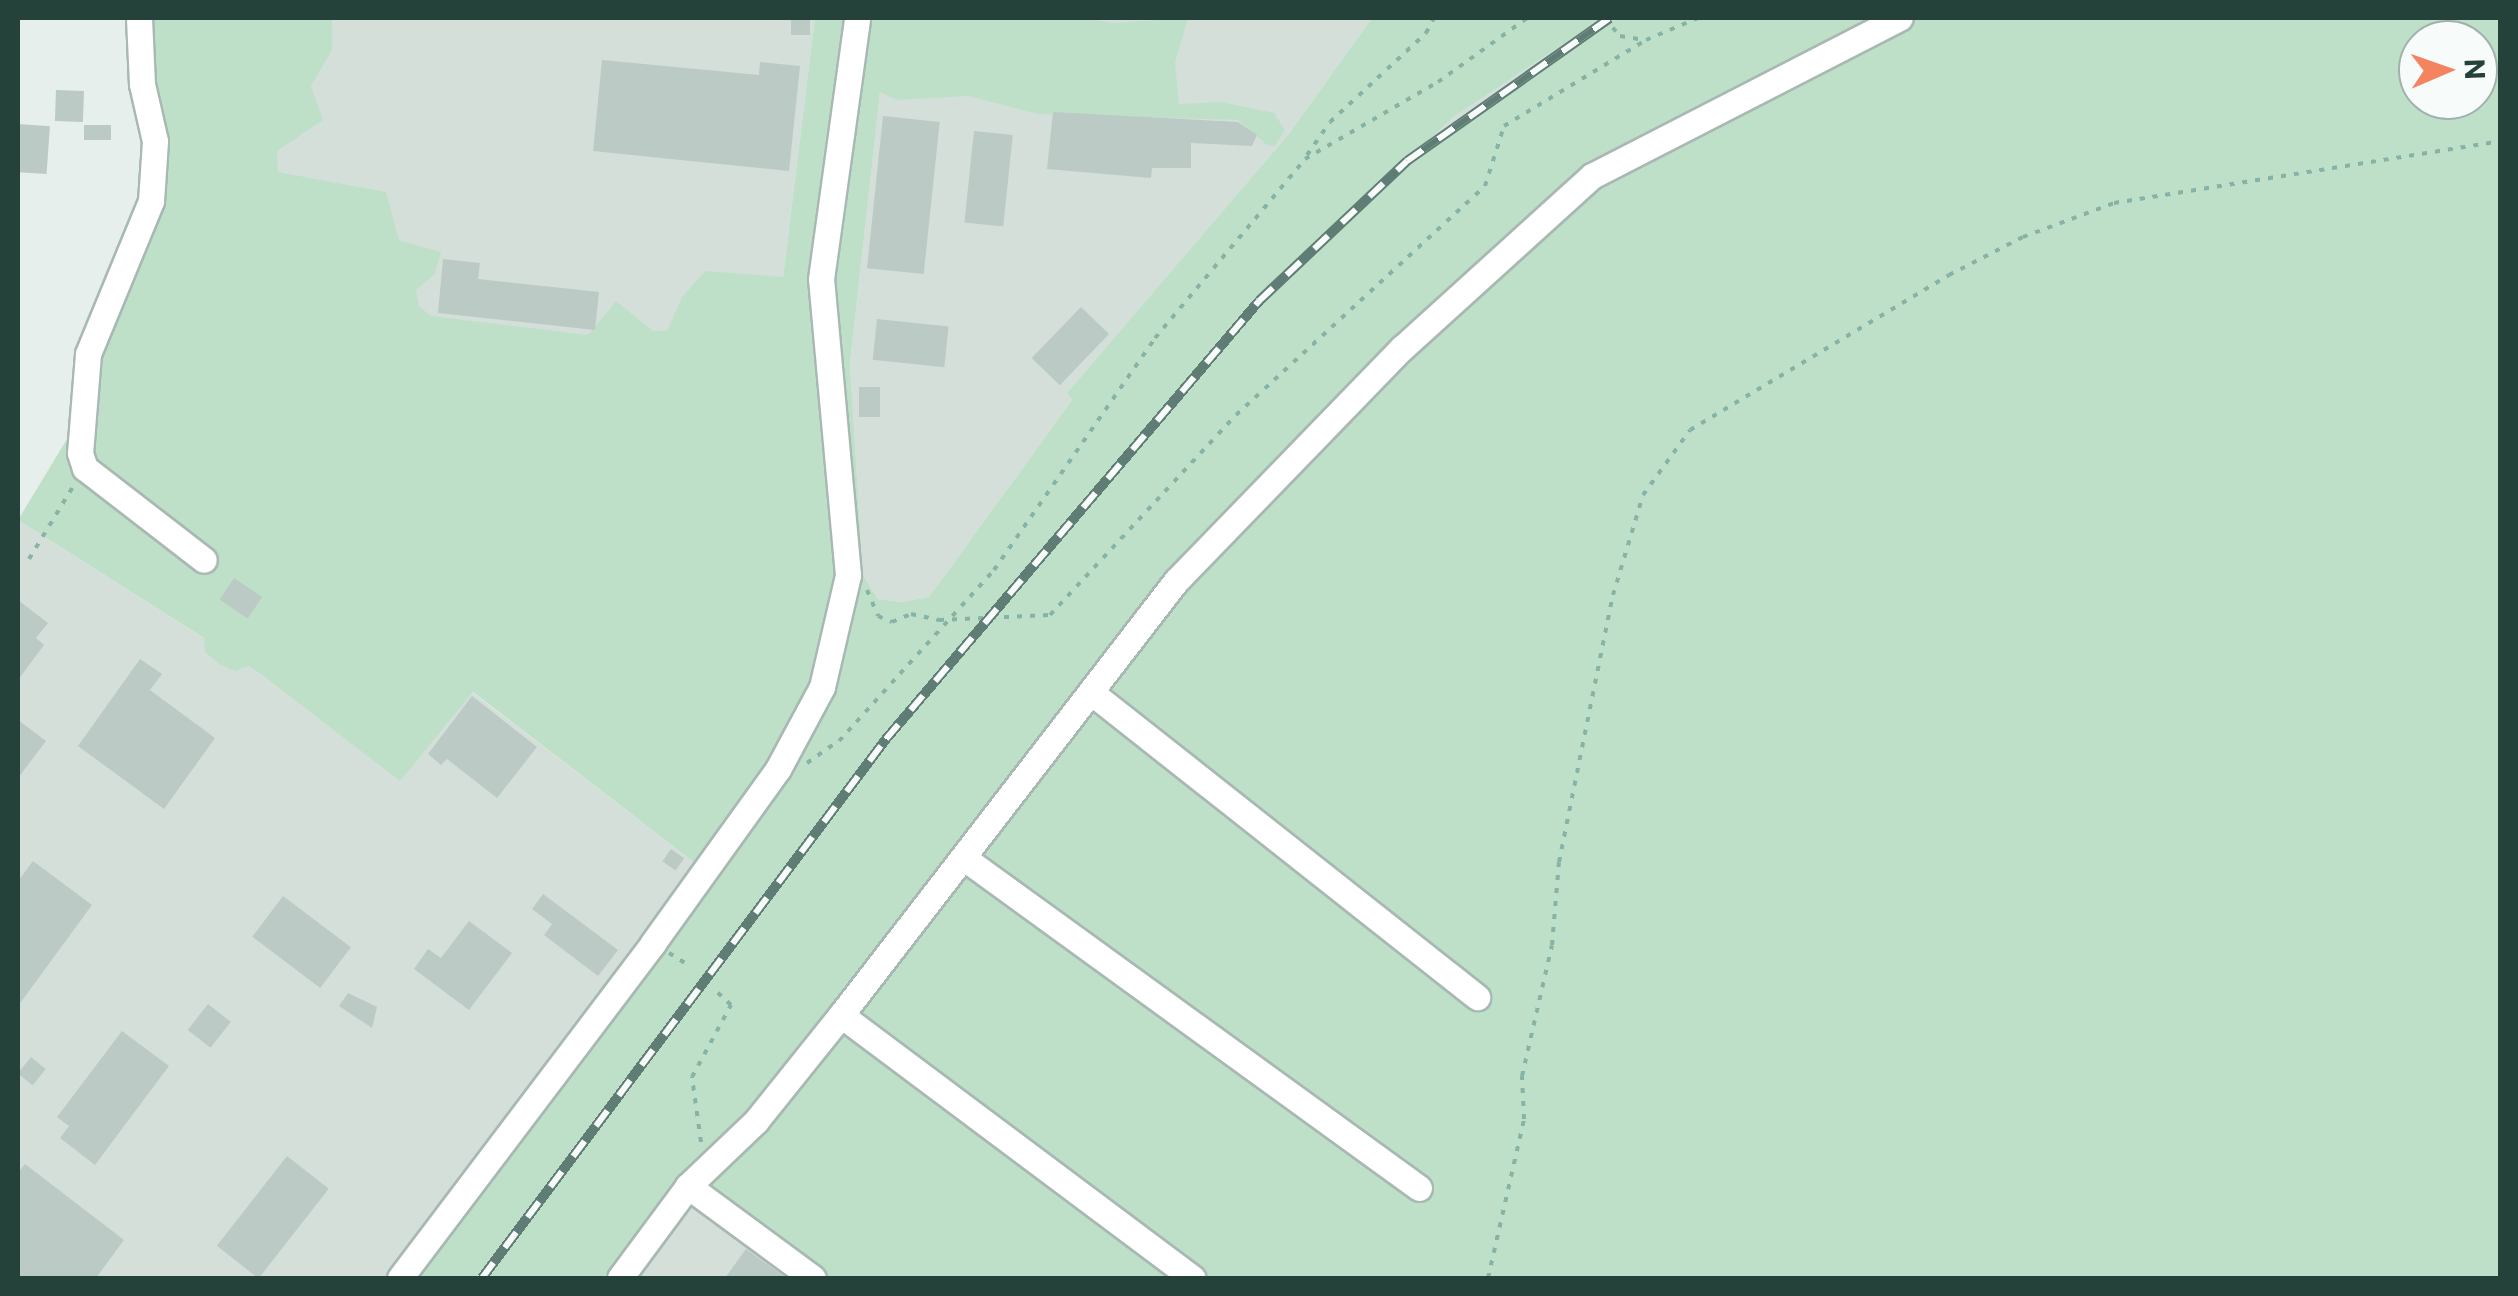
<!DOCTYPE html>
<html>
<head>
<meta charset="utf-8">
<style>
  body { margin:0 }
  #map { position:relative; width:2518px; height:1296px; overflow:hidden; background:#e6efeb; font-family:Commissioner,sans-serif }
  div>[style] { position:absolute }
  .built>* { inset:0; background:#d4dfda }
  .green>* { inset:0; background:#bfe0c8 }
  .building>* { inset:0; background:#bbcac4; transform-origin:0 0 }
  .path>* { height:4px; margin-top:-2px; transform-origin:0; background:repeating-linear-gradient(90deg,#86b3a5 0 5px,transparent 0 13px) }
  .roads { filter:drop-shadow(2px 0 #a8b8b2) drop-shadow(-2px 0 #a8b8b2) drop-shadow(0 2px #a8b8b2) drop-shadow(0 -2px #a8b8b2) }
  .minor>* { height:25px; margin:-12.5px; padding:0 12.5px; transform-origin:12.5px; border-radius:12.5px; background:#fff }
  .rail>* { height:10px; margin-top:-5px; transform-origin:0; background:repeating-linear-gradient(90deg,#f7fbf9 0 19px,#5f7d75 0 38px); box-sizing:border-box; border-block:2px solid #5f7d75 }
  span { translate:-50% -50%; white-space:nowrap; text-align:center; line-height:1.15; -webkit-text-stroke:10px #f7fbf9; paint-order:stroke }
  .frame { position:absolute; inset:0; border:20px solid #24423a; pointer-events:none }
  .north { position:absolute; left:2398px; top:20px; width:100px; height:100px; box-sizing:border-box; background:#f7fbf9; border:2px solid #a3b1ad; border-radius:50%; rotate:88deg; font-size:28px; font-weight:700; line-height:40px; text-align:center; color:#24423a }
  .north::after { content:''; display:block; margin:auto; width:35px; height:45px; background:#f4845f; clip-path:polygon(50% 0,100% 100%,50% 72%,0 100%) }
</style>
</head>
<body>
<div id="map">
  <div class="built">
    <i style="clip-path:polygon(262px 18px,815px 18px,770px 382px,250px 320px)"></i>
    <i style="clip-path:polygon(888px 18px,1372px 18px,1287px 136px,1067px 393px,1072px 400px,929px 597px,901px 602px,878px 599px,863px 575px,850px 363px)"></i>
    <i style="clip-path:polygon(1603px 18px,1618px 18px,1408px 163px,1262px 304px,888px 742px,488px 1278px,476px 1278px,883px 736px,1256px 298px,1455px 116px)"></i>
    <i style="clip-path:polygon(18px 520px,262px 675px,400px 780px,472px 692px,699px 866px,389px 1278px,18px 1278px)"></i>
    <i style="clip-path:polygon(694px 1200px,799px 1278px,636px 1278px)"></i>
  </div>
  <div class="green">
    <i style="clip-path:polygon(142px 18px,332px 18px,332px 50px,311px 86px,323px 120px,277px 151px,278px 172px,386px 192px,399px 240px,441px 252px,435px 274px,416px 290px,419px 306px,431px 316px,588px 335px,616px 301px,653px 331px,667px 331px,682px 297px,705px 271px,783px 277px,815px 18px,848px 18px,815px 258px,840px 575px,837px 604px,799px 718px,699px 866px,473px 692px,400px 781px,262px 675px,248px 666px,235px 671px,221px 665px,205px 652px,204px 638px,18px 520px,84px 411px,148px 203px)"></i>
    <i style="clip-path:polygon(862px 18px,1083px 18px,1113px 23px,1188px 18px,1175px 63px,1179px 104px,1221px 102px,1274px 113px,1285px 130px,1275px 146px,1267px 145px,1238px 120px,1038px 114px,968px 96px,897px 100px,880px 92px,850px 363px,863px 575px,878px 599px,901px 602px,929px 597px,1072px 400px,1067px 393px,1287px 136px,1372px 18px,1603px 18px,1455px 116px,1256px 298px,883px 736px,476px 1278px,410px 1278px,779px 778px,848px 607px,829px 305px)"></i>
    <i style="clip-path:polygon(evenodd,1618px 18px,2500px 18px,2500px 1278px,799px 1278px,720px 1219px,697px 1163px,603px 1278px,488px 1278px,888px 742px,1262px 304px,1408px 163px,1618px 18px,2418px 40px,2478px 40px,2478px 100px,2418px 100px,2418px 40px)"></i>
  </div>
  <div class="building">
    <i style="left:791px;top:18px;width:19px;height:17px"></i>
    <i style="clip-path:polygon(602px 60px,759px 75px,760px 62px,800px 66px,789px 171px,593px 151px)"></i>
    <i style="left:56px;top:90px;width:28px;height:31px;rotate:2deg"></i>
    <i style="clip-path:polygon(1053px 112px,1238px 122px,1257px 135px,1252px 146px,1191px 143px,1191px 168px,1152px 168px,1151px 178px,1047px 169px)"></i>
    <i style="left:883px;top:116px;width:57px;height:153px;rotate:6deg"></i>
    <i style="left:18px;top:124px;width:32px;height:48px;rotate:4deg"></i>
    <i style="left:84px;top:125px;width:27px;height:15px"></i>
    <i style="left:974px;top:131px;width:39px;height:92px;rotate:6deg"></i>
    <i style="clip-path:polygon(443px 259px,480px 263px,478px 279px,599px 292px,595px 330px,438px 313px)"></i>
    <i style="left:1081px;top:307px;width:39px;height:71px;rotate:44deg"></i>
    <i style="left:877px;top:319px;width:72px;height:41px;rotate:6deg"></i>
    <i style="left:859px;top:387px;width:21px;height:30px"></i>
    <i style="left:234px;top:578px;width:34px;height:26px;rotate:34deg"></i>
    <i style="clip-path:polygon(18px 600px,48px 623px,36px 638px,44px 645px,18px 680px)"></i>
    <i style="clip-path:polygon(140px 659px,162px 674px,150px 690px,215px 738px,164px 809px,78px 746px)"></i>
    <i style="clip-path:polygon(472px 696px,537px 747px,497px 798px,447px 759px,441px 765px,428px 754px)"></i>
    <i style="clip-path:polygon(18px 720px,46px 741px,18px 778px)"></i>
    <i style="left:671px;top:849px;width:16px;height:15px;rotate:35deg"></i>
    <i style="clip-path:polygon(33px 861px,92px 905px,18px 1006px,18px 881px)"></i>
    <i style="clip-path:polygon(543px 894px,618px 950px,598px 976px,544px 935px,552px 924px,532px 909px)"></i>
    <i style="left:283px;top:896px;width:85px;height:51px;rotate:37deg"></i>
    <i style="clip-path:polygon(469px 921px,512px 953px,469px 1010px,414px 969px,428px 949px,441px 958px)"></i>
    <i style="clip-path:polygon(348px 993px,377px 1007px,372px 1028px,339px 1006px)"></i>
    <i style="left:208px;top:1004px;width:29px;height:33px;rotate:38deg"></i>
    <i style="clip-path:polygon(122px 1031px,169px 1066px,95px 1165px,60px 1138px,69px 1126px,57px 1117px)"></i>
    <i style="left:31px;top:1057px;width:19px;height:21px;rotate:39deg"></i>
    <i style="left:287px;top:1156px;width:53px;height:114px;rotate:38deg"></i>
    <i style="clip-path:polygon(25px 1164px,124px 1240px,96px 1278px,18px 1278px,18px 1173px)"></i>
    <i style="clip-path:polygon(746px 1249px,786px 1278px,725px 1278px)"></i>
  </div>
  <div class="path">
    <i style="left:1604px;top:18px;width:24px;rotate:48deg"></i>
    <i style="left:1620px;top:36px;width:25px;rotate:9deg"></i>
    <i style="left:1307px;top:155px;width:40px;rotate:-55.1deg"></i>
    <i style="left:1330px;top:122px;width:131px;rotate:-42.8deg"></i>
    <i style="left:1426px;top:33px;width:17px;rotate:-62deg"></i>
    <i style="left:29px;top:559px;width:87px;rotate:-58.7deg"></i>
    <i style="left:867px;top:590px;width:28px;rotate:67deg"></i>
    <i style="left:878px;top:616px;width:15px;rotate:23deg"></i>
    <i style="left:892px;top:622px;width:21px;rotate:-23deg"></i>
    <i style="left:911px;top:614px;width:29px;rotate:12deg"></i>
    <i style="left:939px;top:620px;width:111px;rotate:-2.6deg"></i>
    <i style="left:1050px;top:615px;width:273px;rotate:-47.1deg"></i>
    <i style="left:1236px;top:415px;width:338px;rotate:-42.6deg"></i>
    <i style="left:1485px;top:186px;width:63px;rotate:-72.4deg"></i>
    <i style="left:1504px;top:126px;width:166px;rotate:-31.2deg"></i>
    <i style="left:1646px;top:40px;width:56px;rotate:-22.9deg"></i>
    <i style="left:807px;top:763px;width:39px;rotate:-35deg"></i>
    <i style="left:839px;top:741px;width:231px;rotate:-47.8deg"></i>
    <i style="left:994px;top:570px;width:282px;rotate:-55.2deg"></i>
    <i style="left:1155px;top:338px;width:234px;rotate:-50deg"></i>
    <i style="left:1305px;top:159px;width:154px;rotate:-30.1deg"></i>
    <i style="left:1438px;top:82px;width:110px;rotate:-35.7deg"></i>
    <i style="left:669px;top:953px;width:26px;rotate:32deg"></i>
    <i style="left:701px;top:1142px;width:66px;rotate:-97.9deg"></i>
    <i style="left:692px;top:1077px;width:82px;rotate:-61.6deg"></i>
    <i style="left:731px;top:1005px;width:22px;rotate:-137deg"></i>
    <i style="left:1488px;top:1278px;width:163px;rotate:-77.2deg"></i>
    <i style="left:1524px;top:1119px;width:43px;rotate:-92.7deg"></i>
    <i style="left:1522px;top:1076px;width:134px;rotate:-77.1deg"></i>
    <i style="left:1552px;top:945px;width:83px;rotate:-85.2deg"></i>
    <i style="left:1559px;top:862px;width:272px;rotate:-78.6deg"></i>
    <i style="left:1613px;top:595px;width:104px;rotate:-73.3deg"></i>
    <i style="left:1643px;top:495px;width:80px;rotate:-54.1deg"></i>
    <i style="left:1690px;top:430px;width:302px;rotate:-30.9deg"></i>
    <i style="left:1949px;top:275px;width:83px;rotate:-27.2deg"></i>
    <i style="left:2023px;top:237px;width:97px;rotate:-20.5deg"></i>
    <i style="left:2114px;top:203px;width:391px;rotate:-9.1deg"></i>
  </div>
  <div class="roads">
    <div class="minor">
      <i style="left:139px;top:18px;width:66px;rotate:87.4deg"></i>
      <i style="left:142px;top:84px;width:58px;rotate:77.2deg"></i>
      <i style="left:155px;top:141px;width:60px;rotate:93.8deg"></i>
      <i style="left:151px;top:201px;width:165px;rotate:112.4deg"></i>
      <i style="left:88px;top:354px;width:99px;rotate:94.6deg"></i>
      <i style="left:80px;top:453px;width:16px;rotate:72deg"></i>
      <i style="left:85px;top:468px;width:150px;rotate:37.7deg"></i>
      <i style="left:1092px;top:693px;width:491px;rotate:38.3deg"></i>
      <i style="left:964px;top:858px;width:562px;rotate:35.95deg"></i>
      <i style="left:841px;top:1015px;width:439px;rotate:36.8deg"></i>
      <i style="left:688px;top:1186px;width:155px;rotate:36.4deg"></i>
      <i style="left:400px;top:1278px;width:420px;rotate:-52.9deg"></i>
      <i style="left:653px;top:943px;width:214px;rotate:-54.3deg"></i>
      <i style="left:778px;top:769px;width:93px;rotate:-61.8deg"></i>
      <i style="left:822px;top:687px;width:115px;rotate:-76.9deg"></i>
      <i style="left:848px;top:575px;width:297px;rotate:-95.2deg"></i>
      <i style="left:821px;top:279px;width:263px;rotate:-82.1deg"></i>
      <i style="left:620px;top:1278px;width:114px;rotate:-53.5deg"></i>
      <i style="left:688px;top:1186px;width:94px;rotate:-43.7deg"></i>
      <i style="left:756px;top:1121px;width:136px;rotate:-51.3deg"></i>
      <i style="left:841px;top:1015px;width:548px;rotate:-52.34deg"></i>
      <i style="left:1176px;top:581px;width:325px;rotate:-45.9deg"></i>
      <i style="left:1402px;top:348px;width:256px;rotate:-42.2deg"></i>
      <i style="left:1592px;top:176px;width:346px;rotate:-27.2deg"></i>
    </div>
  </div>
  <div class="rail">
    <i style="left:482px;top:1278px;width:674px;rotate:-53.15deg"></i>
    <i style="left:886px;top:739px;width:575px;rotate:-49.58deg"></i>
    <i style="left:1259px;top:301px;width:204px;rotate:-43.4deg"></i>
    <i style="left:1407px;top:161px;width:248px;rotate:-35.2deg"></i>
  </div>
  <div class="frame"></div>
  <div class="north">N</div>
</div>
</body>
</html>
